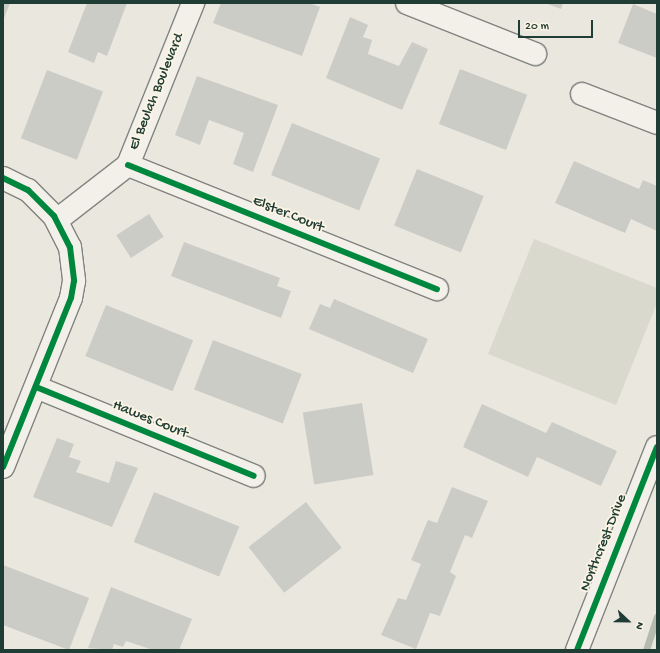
<!DOCTYPE html>
<html>
<head>
<meta charset="utf-8">
<style>
  body { margin:0 }
  #map { position:relative; width:660px; height:653px; overflow:hidden; background:#eae7df; font-family:"Gochi Hand",sans-serif }
  div>[style] { position:absolute }
  .green>* { inset:0; background:#dad9cd }
  .stream>* { height:7px; margin:-3.5px; padding:0 3.5px; transform-origin:3.5px; border-radius:3.5px; background:#b6bbaf }
  .building>* { inset:0; background:#ccccc6; transform-origin:0 0 }
  .roads { filter:drop-shadow(1px 0 #80847f) drop-shadow(-1px 0 #80847f) drop-shadow(0 1px #80847f) drop-shadow(0 -1px #80847f) }
  .street>* { height:22px; margin:-11px; padding:0 11px; transform-origin:11px; border-radius:11px; background:#f3f0ea }
  .cycleway>* { height:6px; margin:-3px; padding:0 3px; transform-origin:3px; border-radius:3px; background:#00873e }
  span { translate:-50% -50%; white-space:nowrap; text-align:center; line-height:1.15; -webkit-text-stroke:3.5px #fcf5e5; paint-order:stroke }
  .street-label { font-size:15px; color:#1f3d34 }
  .frame { position:absolute; inset:0; border:4px solid #1f3d34; pointer-events:none }
  .north { position:absolute; left:608px; top:601px; width:40px; height:40px; -webkit-text-stroke:3px #fcf5e5; paint-order:stroke; rotate:112deg; font-size:11px; font-weight:700; line-height:16px; text-align:center; color:#1f3d34 }
  .north::after { content:''; display:block; margin:auto; width:14px; height:18px; background:#1f3d34; clip-path:polygon(50% 0,100% 100%,50% 72%,0 100%) }
  .scale { position:absolute; left:518px; top:20px; width:75px; height:18px; box-sizing:border-box; border:2px solid #1f3d34; border-top:0; padding-left:5px; font-size:12px; line-height:14px; white-space:nowrap; color:#1f3d34; -webkit-text-stroke:3px #fcf5e5; paint-order:stroke }
</style>
</head>
<body>
<div id="map">
  <div class="green">
    <i style="clip-path:polygon(534px 239px,657px 288px,657px 303px,616px 405px,488px 354px)"></i>
  </div>
  <div class="stream">
    <i style="left:646px;top:650px;width:35px;rotate:-72deg"></i>
  </div>
  <div class="building">
    <i style="clip-path:polygon(3px 3px,10px 3px,3px 21px)"></i>
    <i style="clip-path:polygon(87px 3px,127px 3px,107px 56px,98px 52px,94px 63px,68px 52px)"></i>
    <i style="clip-path:polygon(221px 3px,309px 3px,320px 7px,302px 56px,213px 23px)"></i>
    <i style="clip-path:polygon(545px 3px,563px 3px,561px 9px)"></i>
    <i style="clip-path:polygon(633px 4px,657px 14px,657px 58px,618px 43px)"></i>
    <i style="clip-path:polygon(350px 17px,368px 25px,363px 37px,372px 40px,368px 54px,399px 66px,412px 42px,428px 49px,402px 110px,326px 78px)"></i>
    <i style="left:460px;top:69px;width:72px;height:59px;rotate:21deg"></i>
    <i style="left:47px;top:70px;width:60px;height:73px;rotate:21deg"></i>
    <i style="clip-path:polygon(197px 76px,278px 105px,253px 172px,233px 164px,244px 133px,209px 120px,200px 145px,175px 135px)"></i>
    <i style="left:292px;top:123px;width:95px;height:56px;rotate:22deg"></i>
    <i style="clip-path:polygon(574px 161px,639px 189px,643px 180px,657px 186px,657px 231px,631px 219px,625px 233px,555px 203px)"></i>
    <i style="left:417px;top:169px;width:72px;height:61px;rotate:22deg"></i>
    <i style="left:149px;top:214px;width:27px;height:39px;rotate:57deg"></i>
    <i style="clip-path:polygon(184px 242px,280px 278px,277px 286px,291px 291px,281px 318px,171px 276px)"></i>
    <i style="clip-path:polygon(334px 299px,428px 339px,413px 373px,309px 329px,320px 304px,330px 308px)"></i>
    <i style="left:106px;top:305px;width:94px;height:55px;rotate:22deg"></i>
    <i style="left:213px;top:340px;width:95px;height:53px;rotate:21deg"></i>
    <i style="left:362px;top:403px;width:73px;height:60px;rotate:81deg"></i>
    <i style="clip-path:polygon(482px 404px,546px 433px,552px 422px,617px 451px,601px 486px,537px 457px,528px 477px,463px 447px)"></i>
    <i style="clip-path:polygon(57px 438px,74px 444px,69px 457px,81px 461px,76px 472px,109px 483px,116px 461px,138px 468px,112px 527px,33px 497px)"></i>
    <i style="clip-path:polygon(452px 487px,488px 501px,472px 538px,465px 535px,450px 572px,456px 576px,440px 616px,430px 613px,416px 649px,381px 635px,398px 598px,406px 600px,421px 564px,411px 560px,428px 520px,437px 523px)"></i>
    <i style="left:154px;top:492px;width:92px;height:54px;rotate:22deg"></i>
    <i style="left:306px;top:502px;width:58px;height:73px;rotate:52deg"></i>
    <i style="clip-path:polygon(3px 565px,89px 598px,69px 650px,3px 625px)"></i>
    <i style="clip-path:polygon(111px 587px,192px 619px,179px 650px,153px 650px,126px 641px,123px 647px,114px 644px,112px 650px,88px 648px)"></i>
  </div>
  <div class="roads">
    <div class="street">
      <i style="left:407px;top:3px;width:138px;rotate:21.7deg"></i>
      <i style="left:582px;top:94px;width:80px;rotate:21.1deg"></i>
      <i style="left:128px;top:165px;width:333px;rotate:21.9deg"></i>
      <i style="left:3px;top:178px;width:28px;rotate:26deg"></i>
      <i style="left:28px;top:190px;width:37px;rotate:45deg"></i>
      <i style="left:54px;top:216px;width:35px;rotate:63deg"></i>
      <i style="left:70px;top:247px;width:34px;rotate:83deg"></i>
      <i style="left:74px;top:281px;width:17px;rotate:100deg"></i>
      <i style="left:71px;top:298px;width:182px;rotate:111.9deg"></i>
      <i style="left:57px;top:220px;width:90px;rotate:-37.8deg"></i>
      <i style="left:128px;top:165px;width:175px;rotate:-68.1deg"></i>
      <i style="left:36px;top:387px;width:235px;rotate:22.2deg"></i>
      <i style="left:577px;top:650px;width:218px;rotate:-68.5deg"></i>
    </div>
  </div>
  <div class="cycleway">
    <i style="left:128px;top:165px;width:333px;rotate:21.9deg"></i>
    <i style="left:3px;top:178px;width:28px;rotate:26deg"></i>
    <i style="left:28px;top:190px;width:37px;rotate:45deg"></i>
    <i style="left:54px;top:216px;width:35px;rotate:63deg"></i>
    <i style="left:70px;top:247px;width:34px;rotate:83deg"></i>
    <i style="left:74px;top:281px;width:17px;rotate:100deg"></i>
    <i style="left:71px;top:298px;width:182px;rotate:111.9deg"></i>
    <i style="left:36px;top:387px;width:235px;rotate:22.2deg"></i>
    <i style="left:577px;top:650px;width:218px;rotate:-68.5deg"></i>
  </div>
  <div class="street-label">
    <span style="left:157px;top:92px;rotate:-68deg">El Beulah Boulevard</span>
    <span style="left:288px;top:215px;rotate:22deg">Elster Court</span>
    <span style="left:150px;top:420px;rotate:22deg">Hawes Court</span>
    <span style="left:604px;top:543px;rotate:-68deg">Northcrest Drive</span>
  </div>
  <div class="frame"></div>
  <div class="north">N</div>
  <div class="scale">20 m</div>
</div>
</body>
</html>
